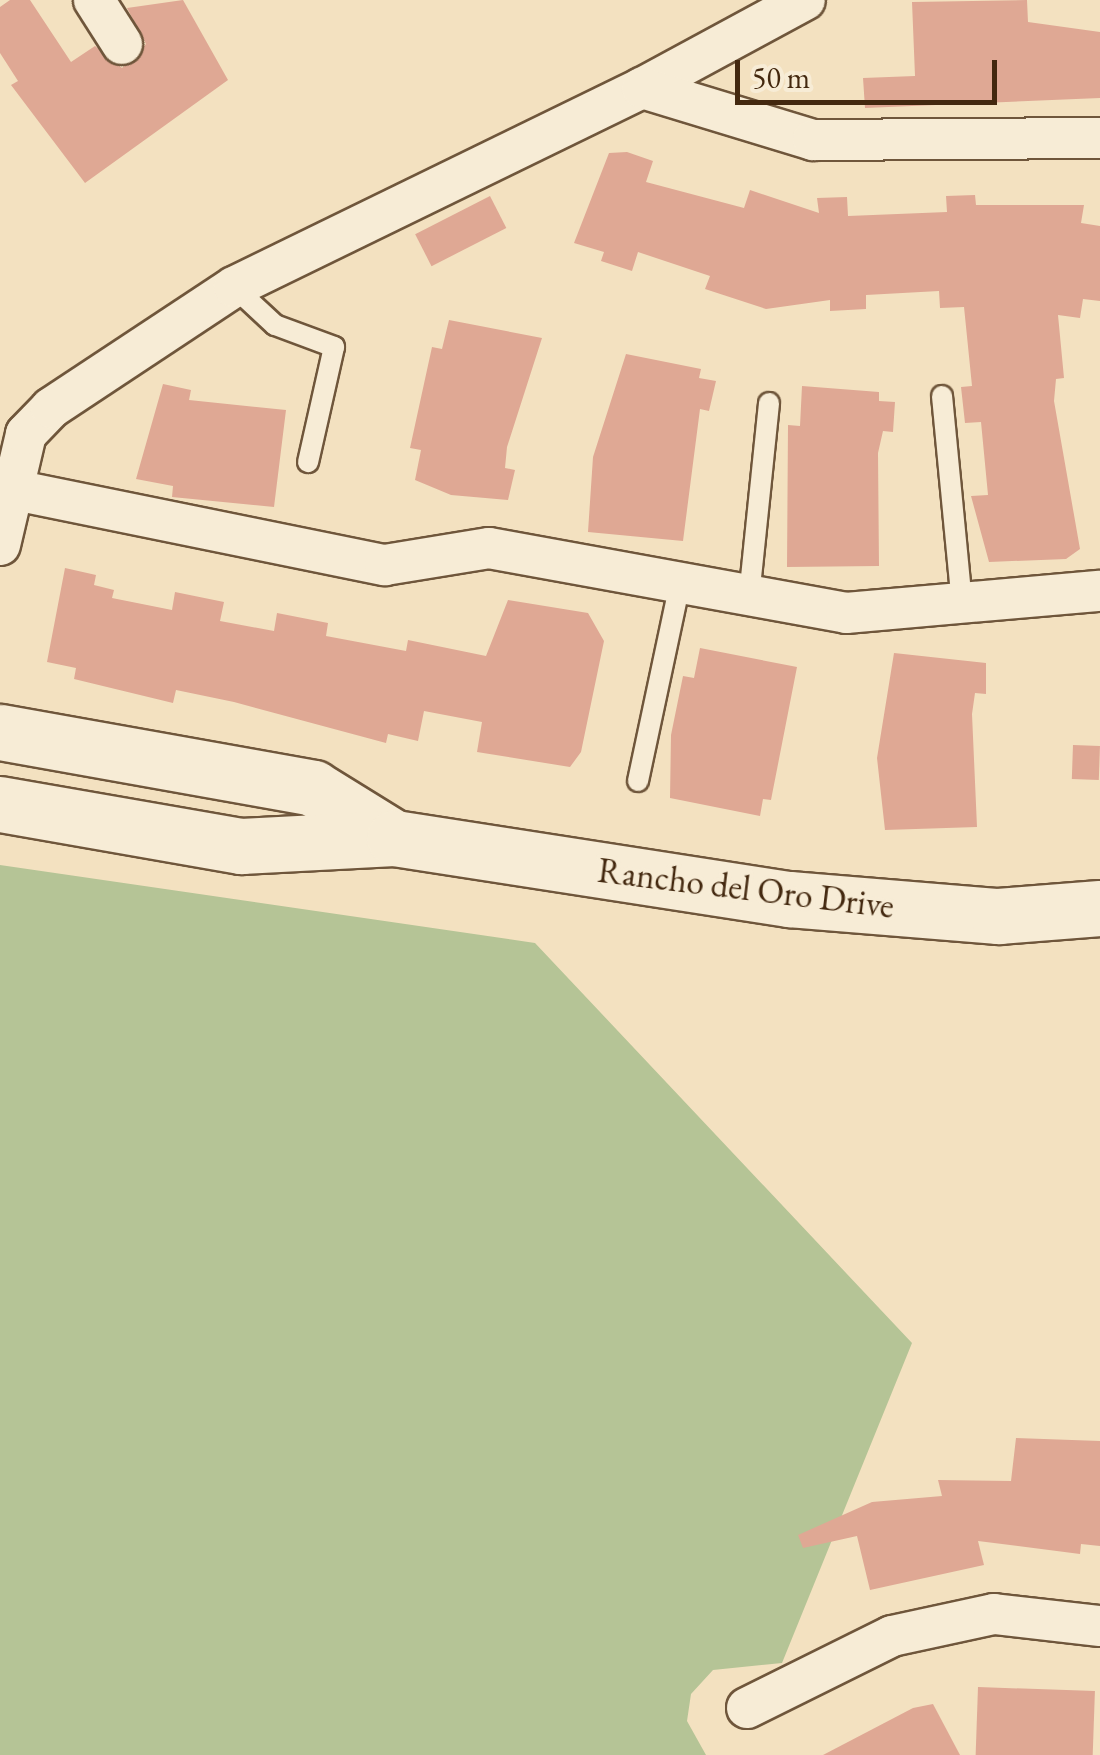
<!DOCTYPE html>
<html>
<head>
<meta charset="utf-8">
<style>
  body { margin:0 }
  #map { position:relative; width:1100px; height:1755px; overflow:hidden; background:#f3e1c0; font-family:"EB Garamond",serif }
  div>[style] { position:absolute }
  .green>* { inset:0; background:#b5c496 }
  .building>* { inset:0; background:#dfa894; transform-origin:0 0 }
  .roads { filter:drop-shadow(2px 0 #6f563b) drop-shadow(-2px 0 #6f563b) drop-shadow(0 2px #6f563b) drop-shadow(0 -2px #6f563b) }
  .lane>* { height:20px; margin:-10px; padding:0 10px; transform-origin:10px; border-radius:10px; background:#f7ecd6 }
  .street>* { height:40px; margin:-20px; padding:0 20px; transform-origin:20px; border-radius:20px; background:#f7ecd6 }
  .secondary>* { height:55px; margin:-27.5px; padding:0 27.5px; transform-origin:27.5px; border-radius:27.5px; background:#f7ecd6 }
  span { translate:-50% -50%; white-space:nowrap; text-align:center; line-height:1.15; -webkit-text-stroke:8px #f7ecd6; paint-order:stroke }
  .street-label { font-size:35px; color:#43280f }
  .scale { position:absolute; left:735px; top:60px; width:262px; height:45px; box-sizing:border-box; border:5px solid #43280f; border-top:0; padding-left:12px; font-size:30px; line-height:35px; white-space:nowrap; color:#43280f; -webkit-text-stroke:8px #f7ecd6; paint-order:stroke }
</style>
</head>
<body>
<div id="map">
  <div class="green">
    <i style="clip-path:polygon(0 865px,535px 943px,912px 1343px,782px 1663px,713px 1670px,691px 1694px,687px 1721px,706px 1755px,0 1755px)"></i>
  </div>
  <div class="building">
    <i style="clip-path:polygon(10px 0,30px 0,71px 62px,95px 46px,122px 68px,146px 44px,127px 8px,183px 0,228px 80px,85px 183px,11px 85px,18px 81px,0 53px,0 7px)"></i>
    <i style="clip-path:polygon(1027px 0,1028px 22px,1100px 32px,1100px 98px,865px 108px,863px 78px,915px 76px,912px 2px)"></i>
    <i style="clip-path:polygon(627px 152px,653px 161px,646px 182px,744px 208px,750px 190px,819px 213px,817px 198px,847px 197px,848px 216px,947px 212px,946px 196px,975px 195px,976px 205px,1084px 205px,1081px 223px,1100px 226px,1100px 301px,1083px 299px,1080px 318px,1058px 315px,1064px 378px,1056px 379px,1054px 401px,1080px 549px,1066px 559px,989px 562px,971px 496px,988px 495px,981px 422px,965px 423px,961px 387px,972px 386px,964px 307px,940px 308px,939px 291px,866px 295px,866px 309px,830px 311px,830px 300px,766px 309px,705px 289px,710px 276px,638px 252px,632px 271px,601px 261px,604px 252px,574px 243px,609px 153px)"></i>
    <i style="left:490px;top:196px;width:36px;height:84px;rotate:63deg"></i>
    <i style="clip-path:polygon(449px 320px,542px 338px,507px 447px,505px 468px,515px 470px,508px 500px,451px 495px,415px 480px,421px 450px,410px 448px,432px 347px,442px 349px)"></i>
    <i style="clip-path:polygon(626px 354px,701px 369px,699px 378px,716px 381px,709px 411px,700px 409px,683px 541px,588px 532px,593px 457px)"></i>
    <i style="clip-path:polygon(163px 384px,191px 390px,189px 400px,286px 410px,274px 507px,172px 497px,173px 486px,136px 479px)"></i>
    <i style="clip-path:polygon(802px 386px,879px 392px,879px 401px,895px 402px,893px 432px,883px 431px,878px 453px,879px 566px,787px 567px,788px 425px,800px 426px)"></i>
    <i style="clip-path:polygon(65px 568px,96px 575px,94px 585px,114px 590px,112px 598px,172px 610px,175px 592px,224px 602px,220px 621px,274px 631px,277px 613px,328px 623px,326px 636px,406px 651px,408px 640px,486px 656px,508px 600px,588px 613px,604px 641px,581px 752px,570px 767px,477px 752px,482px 722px,424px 711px,418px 741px,388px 734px,386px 743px,234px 702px,176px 690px,173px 703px,74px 679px,76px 668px,47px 662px)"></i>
    <i style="clip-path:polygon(700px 648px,797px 667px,771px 800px,763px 799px,760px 816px,670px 798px,671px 735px,683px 676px,694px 678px)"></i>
    <i style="clip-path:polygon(894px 653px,986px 663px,986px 694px,975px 693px,972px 714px,977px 827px,885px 830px,877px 758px)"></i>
    <i style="left:1073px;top:745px;width:27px;height:34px;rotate:2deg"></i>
    <i style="clip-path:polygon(1016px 1438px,1100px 1441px,1100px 1546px,1081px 1544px,1080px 1554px,978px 1541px,984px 1565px,870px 1590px,857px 1536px,803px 1548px,798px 1535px,872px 1502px,942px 1496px,938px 1480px,1011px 1481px)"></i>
    <i style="left:978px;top:1687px;width:117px;height:68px;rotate:2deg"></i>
    <i style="clip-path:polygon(933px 1704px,960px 1755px,823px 1755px,913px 1708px)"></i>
  </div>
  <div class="roads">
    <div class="lane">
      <i style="left:234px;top:287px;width:56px;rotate:42.8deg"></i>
      <i style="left:275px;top:325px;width:63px;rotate:20.4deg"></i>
      <i style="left:334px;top:347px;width:118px;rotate:102.7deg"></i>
      <i style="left:942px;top:396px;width:210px;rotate:84.5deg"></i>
      <i style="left:749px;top:597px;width:195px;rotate:-84.1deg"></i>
      <i style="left:638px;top:781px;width:202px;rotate:-78deg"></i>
    </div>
    <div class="street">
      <i style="left:94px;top:0;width:52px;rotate:57.5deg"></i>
      <i style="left:642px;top:88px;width:185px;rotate:-28.4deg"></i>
      <i style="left:0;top:487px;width:393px;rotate:11.5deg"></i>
      <i style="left:385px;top:565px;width:105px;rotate:-9.3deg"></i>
      <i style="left:489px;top:548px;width:363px;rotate:10.3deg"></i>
      <i style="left:846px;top:613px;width:255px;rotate:-5deg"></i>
      <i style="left:0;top:545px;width:114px;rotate:-76.8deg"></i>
      <i style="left:26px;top:434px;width:36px;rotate:-46deg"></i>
      <i style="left:51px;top:408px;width:219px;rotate:-33.5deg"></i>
      <i style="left:234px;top:287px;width:454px;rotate:-26deg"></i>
      <i style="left:642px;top:88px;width:179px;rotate:16.9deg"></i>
      <i style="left:813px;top:140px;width:287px;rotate:-0.4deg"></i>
      <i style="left:747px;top:1708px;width:162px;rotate:-26.4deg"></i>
      <i style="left:892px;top:1636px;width:104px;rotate:-12.2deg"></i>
      <i style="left:994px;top:1614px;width:107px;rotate:6.5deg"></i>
    </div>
    <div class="secondary">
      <i style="left:0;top:732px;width:318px;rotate:10.1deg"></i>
      <i style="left:313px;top:788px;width:95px;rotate:31.7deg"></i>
      <i style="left:0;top:804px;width:245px;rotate:9.9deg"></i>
      <i style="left:241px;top:846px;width:153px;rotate:-3deg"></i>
      <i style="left:394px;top:838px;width:400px;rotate:8.8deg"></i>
      <i style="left:789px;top:899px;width:210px;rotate:4.7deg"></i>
      <i style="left:998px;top:916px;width:102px;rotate:-4.5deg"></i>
    </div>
  </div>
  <div class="street-label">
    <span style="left:746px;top:888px;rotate:7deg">Rancho del Oro Drive</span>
  </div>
  <div class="scale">50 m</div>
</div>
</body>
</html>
